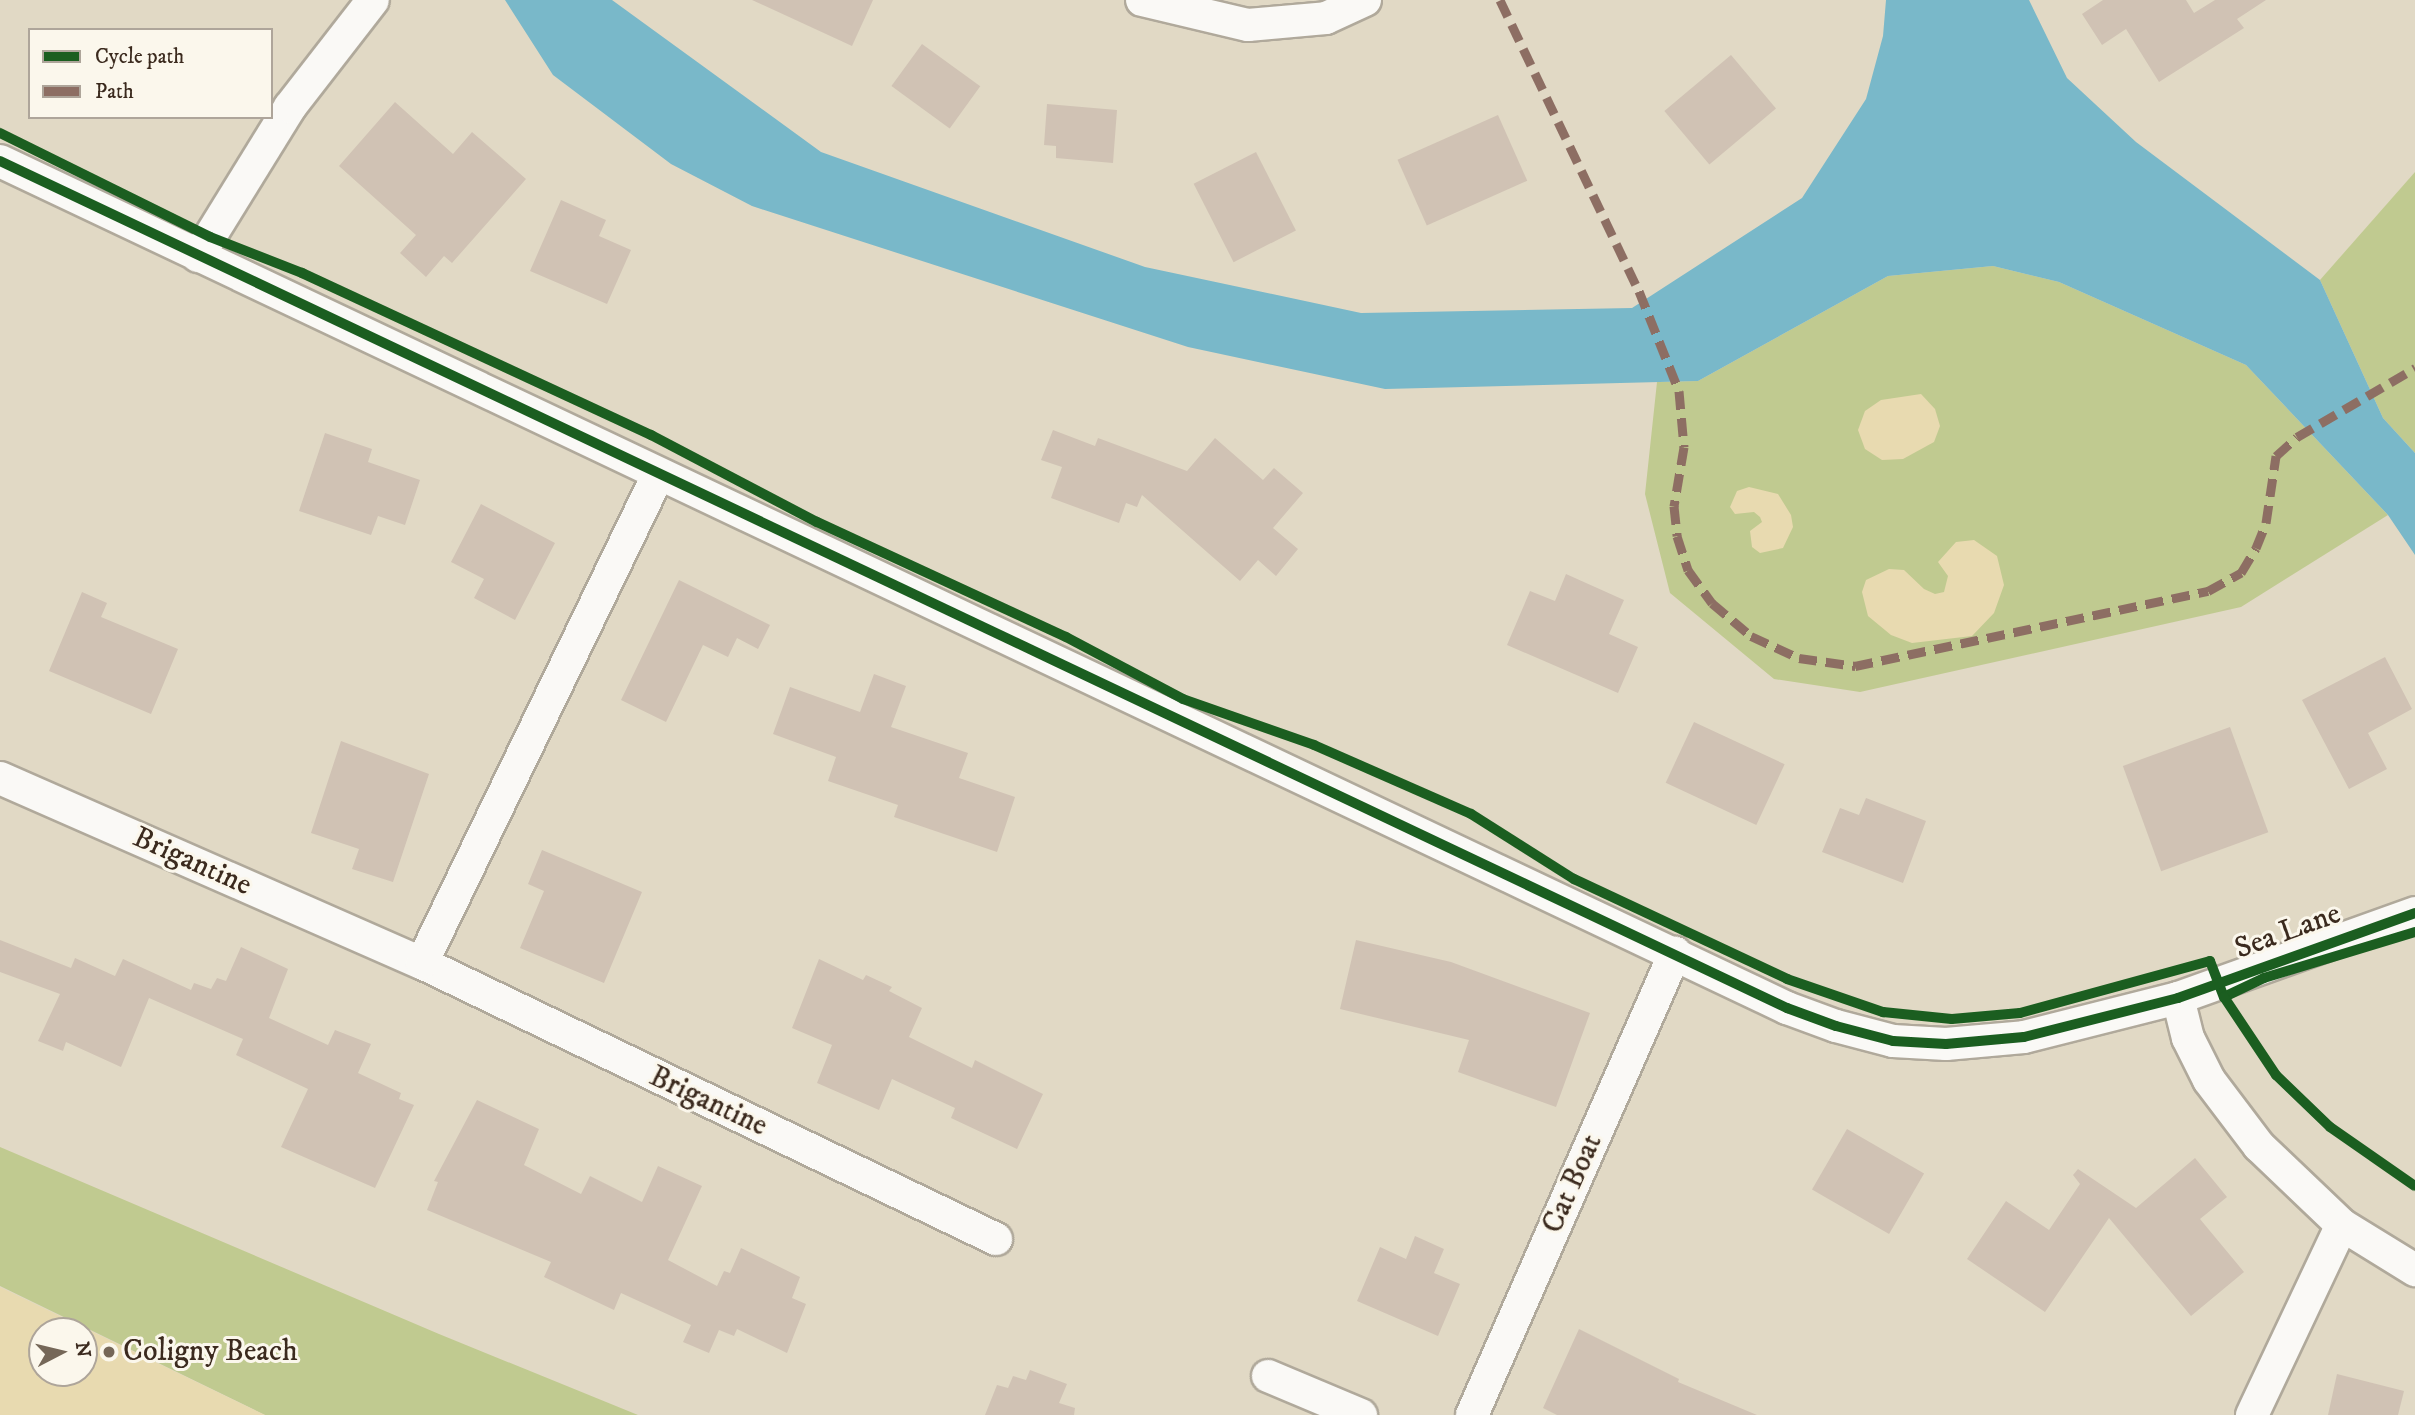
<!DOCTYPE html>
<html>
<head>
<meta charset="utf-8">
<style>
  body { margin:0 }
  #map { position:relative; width:2415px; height:1415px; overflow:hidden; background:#e1d9c5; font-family:"IM FELL DW Pica",serif }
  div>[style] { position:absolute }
  .green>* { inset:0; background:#c0ca90 }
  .sand>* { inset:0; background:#e8dab0 }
  .water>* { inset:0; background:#79b8c9 }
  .building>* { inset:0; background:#d0c2b4; transform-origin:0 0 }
  .roads { filter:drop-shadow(2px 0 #b0a99b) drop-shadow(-2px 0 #b0a99b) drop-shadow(0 2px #b0a99b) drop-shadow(0 -2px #b0a99b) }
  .minor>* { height:32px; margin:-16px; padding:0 16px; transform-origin:16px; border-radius:16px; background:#faf9f6 }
  .quiet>* { height:9px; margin-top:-4.5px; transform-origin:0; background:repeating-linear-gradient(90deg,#8d6e63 0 18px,transparent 0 27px) }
  .cycleway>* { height:10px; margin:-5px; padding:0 5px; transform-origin:5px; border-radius:5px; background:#1b5e20 }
  .dots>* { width:19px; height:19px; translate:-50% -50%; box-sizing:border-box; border:4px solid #fbf7ec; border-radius:50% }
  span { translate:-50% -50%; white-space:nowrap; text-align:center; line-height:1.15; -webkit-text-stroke:6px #fbf7ec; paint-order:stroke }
  .street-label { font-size:30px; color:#3b2a1e }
  .poi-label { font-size:30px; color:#3b2a1e }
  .left { translate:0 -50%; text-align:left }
  .legend { position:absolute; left:28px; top:28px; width:245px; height:91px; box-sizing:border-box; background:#fbf7ec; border:2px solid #aea59a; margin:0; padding:9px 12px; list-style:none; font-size:21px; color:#3b2a1e }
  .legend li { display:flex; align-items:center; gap:14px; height:35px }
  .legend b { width:35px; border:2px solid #aea59a }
  .north { position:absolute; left:28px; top:1317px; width:70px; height:70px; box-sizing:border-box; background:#fbf7ec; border:2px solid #aea59a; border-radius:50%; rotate:83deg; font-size:19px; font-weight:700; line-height:28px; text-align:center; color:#3b2a1e }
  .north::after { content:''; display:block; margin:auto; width:24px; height:32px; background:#756758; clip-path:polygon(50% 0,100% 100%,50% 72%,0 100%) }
</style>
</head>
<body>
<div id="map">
  <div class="green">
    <i style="clip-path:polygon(2415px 172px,2415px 453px,2383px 418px,2320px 280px)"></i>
    <i style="clip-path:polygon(1993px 266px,2059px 282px,2246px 365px,2388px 515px,2241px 607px,1860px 692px,1774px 679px,1670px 593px,1645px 494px,1657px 382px,1698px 381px,1888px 276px)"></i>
    <i style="clip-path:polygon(0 1147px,439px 1334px,638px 1415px,265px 1415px,0 1286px)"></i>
  </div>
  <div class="sand">
    <i style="clip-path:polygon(1921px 394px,1935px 409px,1940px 426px,1934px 442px,1903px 459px,1882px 460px,1865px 449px,1858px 430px,1865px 411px,1881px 400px)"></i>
    <i style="clip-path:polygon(1749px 487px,1778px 494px,1791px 515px,1793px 527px,1783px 548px,1760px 553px,1752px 547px,1750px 531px,1762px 522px,1760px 517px,1754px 512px,1735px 514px,1730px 507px,1737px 491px)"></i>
    <i style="clip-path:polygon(1974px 540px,1997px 556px,2004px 585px,1994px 613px,1972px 636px,1912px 643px,1891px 635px,1868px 616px,1862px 592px,1866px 580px,1889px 569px,1904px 570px,1924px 589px,1935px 594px,1944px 592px,1948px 576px,1938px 562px,1956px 542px)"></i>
    <i style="clip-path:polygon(evenodd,0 1287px,265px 1415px,0 1415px,0 1287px,84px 1331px,84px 1373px,42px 1373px,42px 1331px,84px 1331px)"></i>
  </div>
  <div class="water">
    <i style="clip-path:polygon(505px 0,612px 0,821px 152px,1145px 267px,1361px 313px,1632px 308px,1802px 198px,1866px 99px,1883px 36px,1886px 0,2029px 0,2067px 78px,2136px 142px,2320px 280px,2383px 418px,2415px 453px,2415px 555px,2388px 515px,2246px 365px,2059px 282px,1993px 266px,1888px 276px,1698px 381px,1385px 389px,1188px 347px,752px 206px,671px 164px,553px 75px)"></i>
  </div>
  <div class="building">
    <i style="clip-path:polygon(752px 0,873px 0,852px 46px)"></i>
    <i style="clip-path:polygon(2103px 0,2186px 0,2194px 13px,2215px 0,2266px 0,2237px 19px,2244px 28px,2159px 82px,2126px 29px,2102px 45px,2082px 14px)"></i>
    <i style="left:922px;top:44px;width:72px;height:52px;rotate:36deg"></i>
    <i style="left:1731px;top:55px;width:70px;height:87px;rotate:50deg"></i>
    <i style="clip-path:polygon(395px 102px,453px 154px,472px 132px,526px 179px,452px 263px,444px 256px,426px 277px,400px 253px,416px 235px,339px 166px)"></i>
    <i style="clip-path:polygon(1047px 104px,1117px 110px,1113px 163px,1056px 158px,1056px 146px,1044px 145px)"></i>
    <i style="left:1498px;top:115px;width:72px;height:110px;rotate:66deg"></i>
    <i style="left:1256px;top:152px;width:88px;height:70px;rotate:63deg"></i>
    <i style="clip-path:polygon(561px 200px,606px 220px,599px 236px,631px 250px,607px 304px,530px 271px)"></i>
    <i style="clip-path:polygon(1053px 430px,1095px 446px,1098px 438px,1187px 471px,1215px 438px,1263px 480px,1274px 468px,1303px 493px,1273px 528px,1298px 549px,1276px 576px,1258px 560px,1240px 581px,1142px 495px,1137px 507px,1126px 503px,1119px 523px,1051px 498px,1062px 467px,1041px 460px)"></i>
    <i style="clip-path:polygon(325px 433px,372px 449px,368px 462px,420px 480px,405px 525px,378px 516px,371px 535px,299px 511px)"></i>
    <i style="clip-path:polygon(481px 504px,555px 543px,515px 620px,474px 598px,484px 579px,451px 562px)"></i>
    <i style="clip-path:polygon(1566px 574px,1624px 600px,1609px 634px,1638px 647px,1618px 693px,1507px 645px,1530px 591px,1555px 601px)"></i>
    <i style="clip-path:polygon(679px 580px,770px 625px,758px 649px,737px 638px,728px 657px,703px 645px,666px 722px,621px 700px)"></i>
    <i style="clip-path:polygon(82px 592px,107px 603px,101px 617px,178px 649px,151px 714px,49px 671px)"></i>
    <i style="clip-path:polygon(2385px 657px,2412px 709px,2368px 733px,2387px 769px,2349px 789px,2302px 700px)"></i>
    <i style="clip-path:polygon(874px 674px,906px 686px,891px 727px,968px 753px,959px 778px,1015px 797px,997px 852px,894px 817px,898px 805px,828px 781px,836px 757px,773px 734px,790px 687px,860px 712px)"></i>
    <i style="left:1694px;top:722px;width:100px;height:67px;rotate:25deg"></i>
    <i style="left:2230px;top:727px;width:112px;height:114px;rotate:70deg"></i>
    <i style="clip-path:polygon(341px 741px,429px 774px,393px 882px,352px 869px,359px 849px,311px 833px)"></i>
    <i style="clip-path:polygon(1866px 798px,1926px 821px,1903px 883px,1822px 852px,1840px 808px,1859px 815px)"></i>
    <i style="clip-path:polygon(542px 850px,642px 892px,604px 983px,520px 948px,544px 891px,528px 884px)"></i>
    <i style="clip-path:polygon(0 940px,71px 968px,75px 958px,115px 976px,123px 959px,191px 990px,194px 983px,211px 989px,217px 978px,226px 981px,241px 947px,288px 969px,269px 1018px,328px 1045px,335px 1030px,371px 1044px,358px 1073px,401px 1093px,399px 1099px,414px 1105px,375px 1188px,281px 1147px,308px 1089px,236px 1055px,243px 1039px,149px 998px,121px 1067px,66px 1042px,63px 1051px,38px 1041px,60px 994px,0 972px)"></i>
    <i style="clip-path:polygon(1356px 940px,1451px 962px,1590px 1013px,1556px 1107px,1458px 1072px,1469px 1040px,1340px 1009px)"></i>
    <i style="clip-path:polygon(819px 959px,863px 980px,866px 975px,892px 987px,889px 991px,922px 1008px,909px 1037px,972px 1068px,975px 1060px,1043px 1094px,1017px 1149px,951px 1118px,955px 1108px,892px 1079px,879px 1110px,817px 1083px,832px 1045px,792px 1028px)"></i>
    <i style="clip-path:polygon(477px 1100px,539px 1129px,524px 1165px,581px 1194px,590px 1176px,642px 1202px,658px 1166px,702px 1186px,668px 1260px,717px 1286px,724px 1271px,730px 1273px,741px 1248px,800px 1277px,792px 1298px,806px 1304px,787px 1353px,737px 1329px,734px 1336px,719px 1330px,709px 1353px,683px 1342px,691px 1325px,621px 1293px,614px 1310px,544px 1277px,551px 1262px,427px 1210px,438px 1182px,434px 1181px)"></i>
    <i style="left:1847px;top:1129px;width:89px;height:70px;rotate:30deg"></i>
    <i style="clip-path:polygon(2195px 1158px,2227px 1197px,2200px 1219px,2244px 1272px,2191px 1316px,2109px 1218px,2045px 1312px,1967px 1259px,2006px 1201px,2049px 1230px,2080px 1184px,2073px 1175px,2078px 1169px,2136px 1208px)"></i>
    <i style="clip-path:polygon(1415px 1236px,1444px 1249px,1434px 1273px,1460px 1284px,1438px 1336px,1357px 1301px,1380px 1247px,1406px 1259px)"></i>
    <i style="clip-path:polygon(1579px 1329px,1679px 1379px,1678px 1382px,1757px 1415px,1557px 1415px,1543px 1408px)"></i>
    <i style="clip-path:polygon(1030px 1370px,1067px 1384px,1059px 1403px,1075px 1408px,1074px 1415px,985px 1415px,997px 1385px,1008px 1388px,1013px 1376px,1026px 1380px)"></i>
    <i style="clip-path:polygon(2337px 1374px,2404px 1391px,2398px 1415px,2328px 1415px)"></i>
  </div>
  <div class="roads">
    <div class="minor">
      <i style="left:1142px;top:0;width:109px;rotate:13.3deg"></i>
      <i style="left:1248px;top:25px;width:78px;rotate:-5.1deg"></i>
      <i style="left:1326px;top:18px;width:43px;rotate:-24.8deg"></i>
      <i style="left:0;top:161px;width:1978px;rotate:25.36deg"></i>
      <i style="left:1787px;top:1008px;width:52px;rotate:20.2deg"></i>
      <i style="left:1836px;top:1026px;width:59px;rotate:14.7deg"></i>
      <i style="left:1893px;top:1041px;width:53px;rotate:3.2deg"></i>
      <i style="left:1946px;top:1044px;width:78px;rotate:-5.1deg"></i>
      <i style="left:2024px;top:1037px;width:159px;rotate:-14.2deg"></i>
      <i style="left:2178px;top:998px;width:252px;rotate:-19.7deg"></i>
      <i style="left:198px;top:256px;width:175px;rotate:-58.3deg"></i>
      <i style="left:290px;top:107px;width:135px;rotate:-52.2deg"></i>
      <i style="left:0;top:778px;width:461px;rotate:23.7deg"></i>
      <i style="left:422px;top:963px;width:637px;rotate:25.68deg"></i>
      <i style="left:422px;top:963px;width:542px;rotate:-64.19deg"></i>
      <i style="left:2178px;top:998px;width:41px;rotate:76deg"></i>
      <i style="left:2188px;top:1038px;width:47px;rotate:63.4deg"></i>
      <i style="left:2209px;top:1080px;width:83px;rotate:52.9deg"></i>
      <i style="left:2259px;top:1146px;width:115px;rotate:43.6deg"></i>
      <i style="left:2342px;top:1225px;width:86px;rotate:31.7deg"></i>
      <i style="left:1268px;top:1376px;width:101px;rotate:22.8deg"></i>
      <i style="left:1472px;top:1415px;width:505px;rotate:-66.28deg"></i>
      <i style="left:2252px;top:1415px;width:210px;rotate:-64.7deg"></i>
    </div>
  </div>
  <div class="quiet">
    <i style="left:1500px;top:0;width:322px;rotate:64.5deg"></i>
    <i style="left:1639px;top:291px;width:108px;rotate:68.2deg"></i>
    <i style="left:1679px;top:391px;width:56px;rotate:84.9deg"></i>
    <i style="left:1684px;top:447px;width:60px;rotate:99.6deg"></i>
    <i style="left:1674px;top:506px;width:30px;rotate:84deg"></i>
    <i style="left:1677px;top:536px;width:36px;rotate:72deg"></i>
    <i style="left:1688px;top:570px;width:41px;rotate:54deg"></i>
    <i style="left:1712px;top:603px;width:51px;rotate:40.2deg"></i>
    <i style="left:1751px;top:636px;width:53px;rotate:24.6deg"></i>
    <i style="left:1799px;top:658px;width:57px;rotate:8.1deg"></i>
    <i style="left:1855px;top:666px;width:361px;rotate:-12deg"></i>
    <i style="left:2208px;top:591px;width:38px;rotate:-29deg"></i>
    <i style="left:2241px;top:573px;width:29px;rotate:-59deg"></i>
    <i style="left:2256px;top:548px;width:27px;rotate:-68deg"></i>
    <i style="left:2266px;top:523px;width:68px;rotate:-81.5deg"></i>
    <i style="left:2276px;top:456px;width:28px;rotate:-42deg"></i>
    <i style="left:2297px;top:437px;width:137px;rotate:-30.3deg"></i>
  </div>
  <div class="cycleway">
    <i style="left:0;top:133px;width:234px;rotate:26.3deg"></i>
    <i style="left:210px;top:237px;width:99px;rotate:21.4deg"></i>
    <i style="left:302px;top:273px;width:385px;rotate:24.9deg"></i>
    <i style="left:651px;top:435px;width:187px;rotate:27.7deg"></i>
    <i style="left:817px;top:522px;width:274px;rotate:24.8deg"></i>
    <i style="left:1066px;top:637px;width:132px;rotate:27.9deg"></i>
    <i style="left:1183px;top:699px;width:139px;rotate:19.3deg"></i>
    <i style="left:1314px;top:745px;width:171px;rotate:23.7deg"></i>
    <i style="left:1471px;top:814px;width:122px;rotate:32.3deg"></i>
    <i style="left:1574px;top:879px;width:235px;rotate:25.1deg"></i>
    <i style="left:1787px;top:979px;width:102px;rotate:19deg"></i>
    <i style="left:1883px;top:1012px;width:69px;rotate:5.8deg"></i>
    <i style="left:1952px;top:1019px;width:68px;rotate:-5deg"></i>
    <i style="left:2020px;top:1013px;width:197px;rotate:-15.3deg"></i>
    <i style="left:2210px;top:961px;width:39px;rotate:69deg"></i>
    <i style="left:0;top:161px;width:1978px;rotate:25.36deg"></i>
    <i style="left:1787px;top:1008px;width:52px;rotate:20.2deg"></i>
    <i style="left:1836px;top:1026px;width:59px;rotate:14.7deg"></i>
    <i style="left:1893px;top:1041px;width:53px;rotate:3.2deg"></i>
    <i style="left:1946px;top:1044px;width:78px;rotate:-5.1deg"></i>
    <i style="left:2024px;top:1037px;width:159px;rotate:-14.2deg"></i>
    <i style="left:2178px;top:998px;width:252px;rotate:-19.7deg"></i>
    <i style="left:2415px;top:932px;width:158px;rotate:163.1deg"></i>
    <i style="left:2264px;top:978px;width:44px;rotate:154.6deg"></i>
    <i style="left:2224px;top:997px;width:94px;rotate:56.3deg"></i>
    <i style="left:2276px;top:1075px;width:75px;rotate:43.9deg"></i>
    <i style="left:2330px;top:1127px;width:103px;rotate:34.8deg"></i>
  </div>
  <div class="dots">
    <i style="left:109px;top:1352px;background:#756758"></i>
  </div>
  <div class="street-label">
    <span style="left:192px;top:862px;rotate:24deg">Brigantine</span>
    <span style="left:2288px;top:932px;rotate:-20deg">Sea Lane</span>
    <span style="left:708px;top:1102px;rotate:25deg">Brigantine</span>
    <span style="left:1573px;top:1184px;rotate:-66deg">Cat Boat</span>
  </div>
  <div class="poi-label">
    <span class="left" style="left:123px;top:1352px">Coligny Beach</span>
  </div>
  <ul class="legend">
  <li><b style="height:9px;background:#1b5e20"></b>Cycle path</li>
  <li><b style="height:9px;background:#8d6e63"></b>Path</li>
  </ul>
  <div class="north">N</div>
</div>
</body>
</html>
